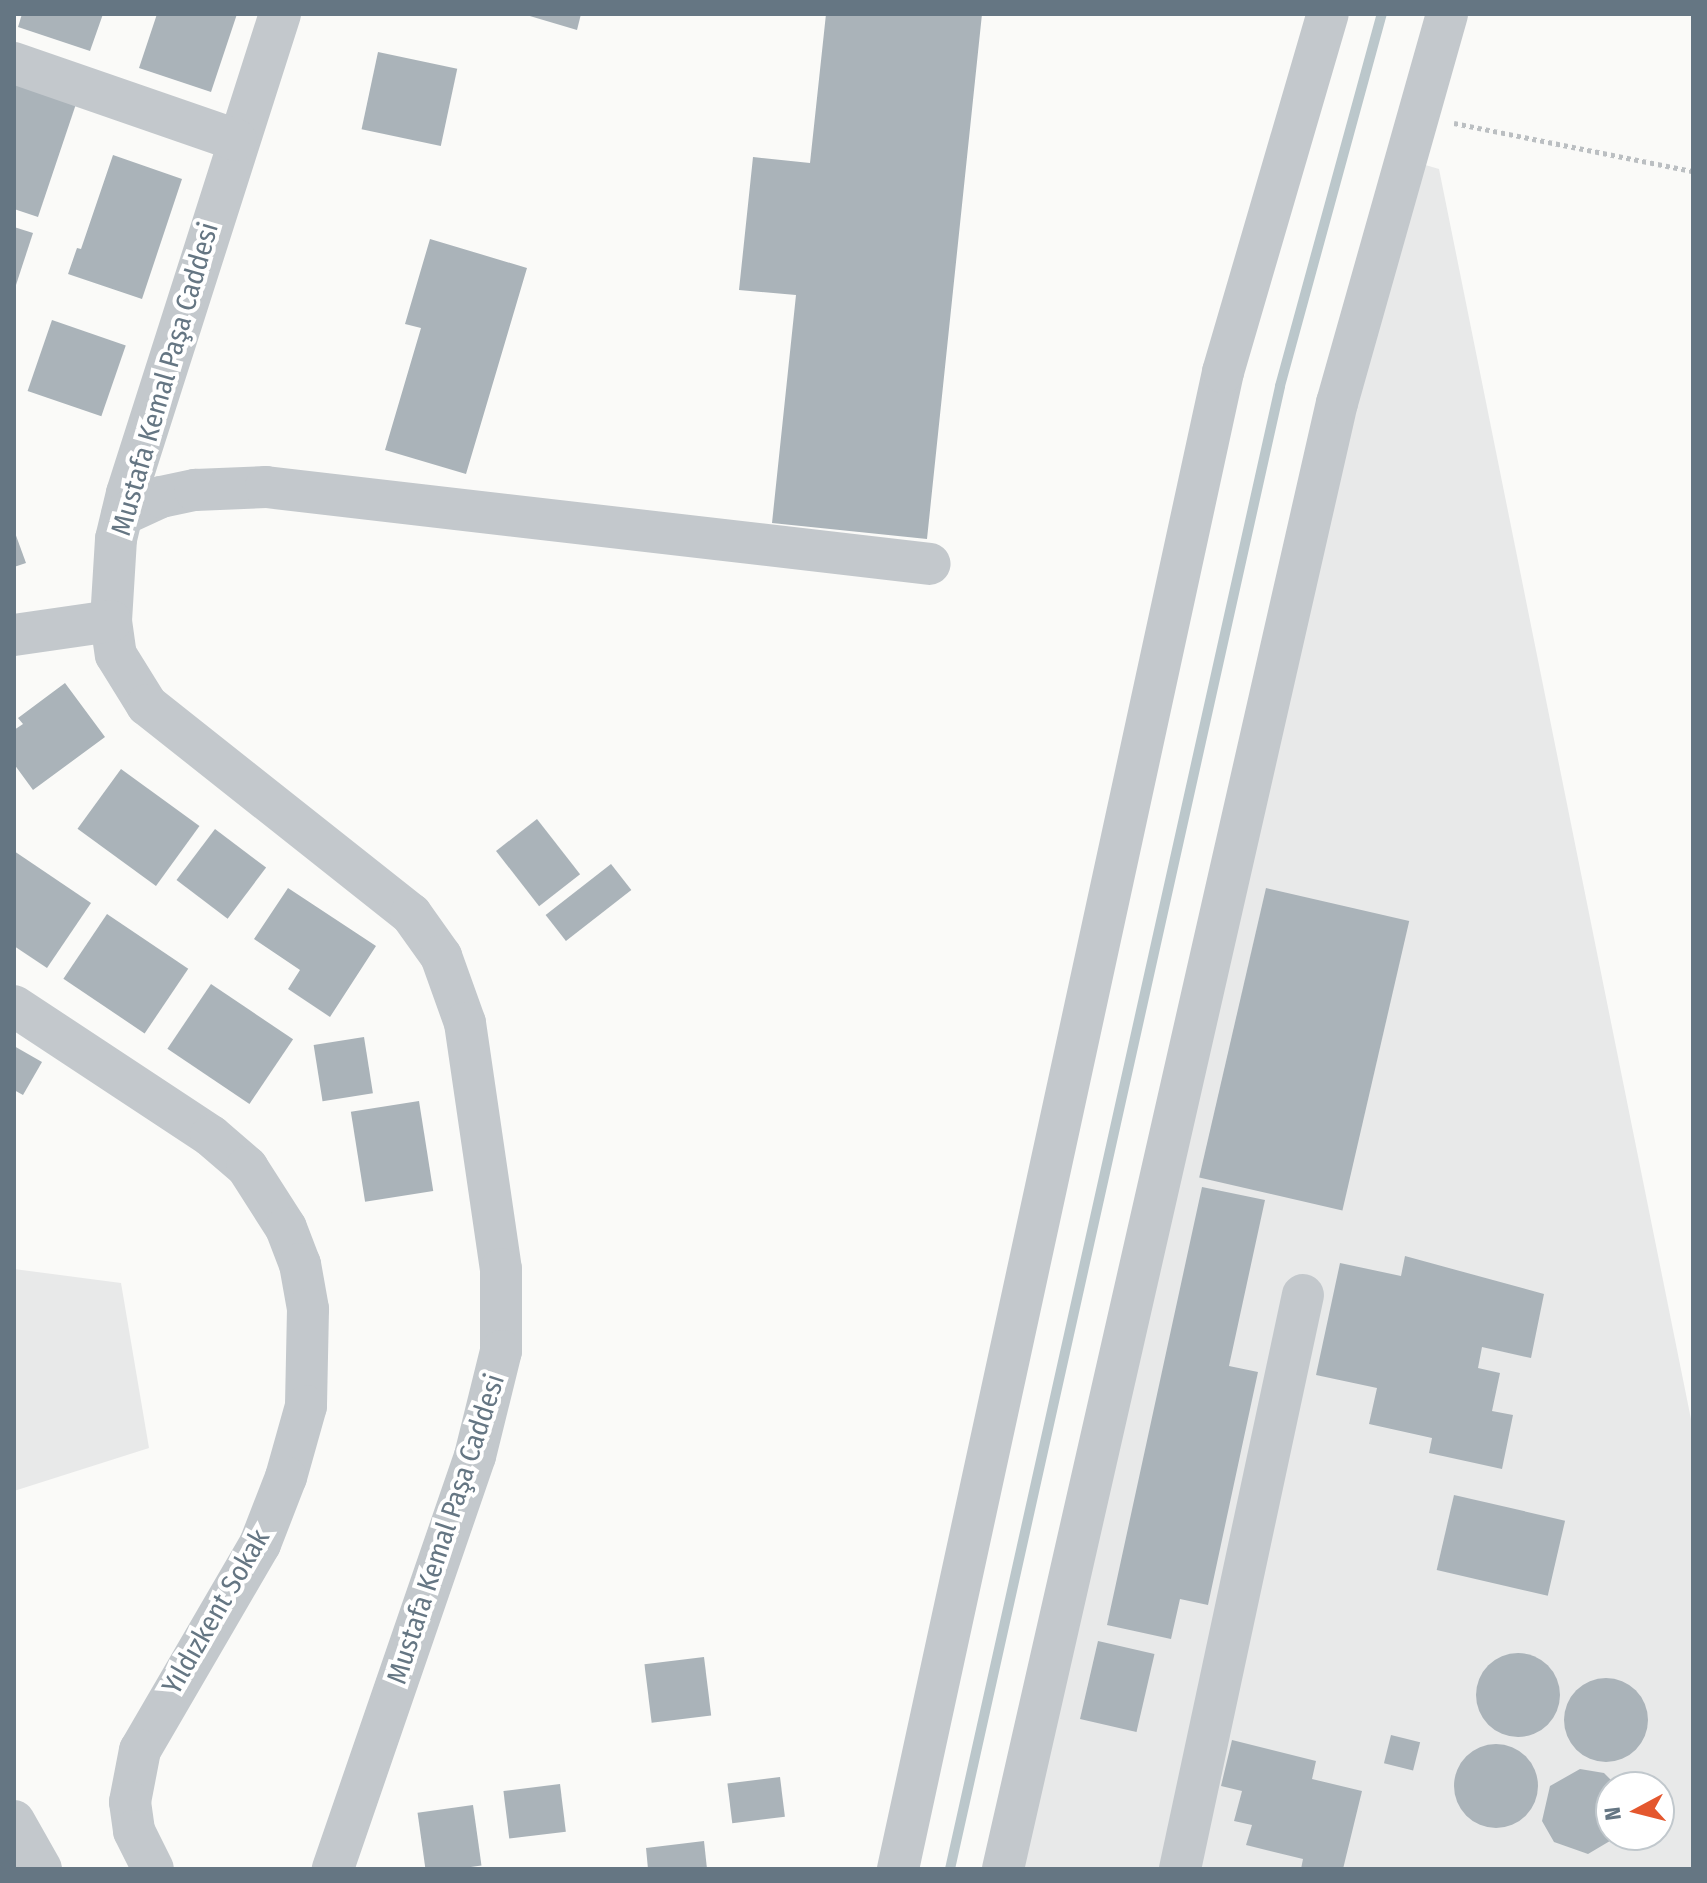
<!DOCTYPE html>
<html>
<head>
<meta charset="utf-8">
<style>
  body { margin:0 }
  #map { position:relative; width:1707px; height:1883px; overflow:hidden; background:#fafaf8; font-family:"Fira Sans Condensed",sans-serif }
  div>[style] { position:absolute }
  .built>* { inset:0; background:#e8e9e9 }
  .stream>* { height:10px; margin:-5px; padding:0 5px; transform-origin:5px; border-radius:5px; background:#bbc7cb }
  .building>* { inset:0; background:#aab3b9; transform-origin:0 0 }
  .round { border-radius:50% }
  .path>* { height:5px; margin-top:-2.5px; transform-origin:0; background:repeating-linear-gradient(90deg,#bbbfc2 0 4px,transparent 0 8px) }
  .minor>* { height:42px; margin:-21px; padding:0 21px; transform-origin:21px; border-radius:21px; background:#c3c8cc }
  span { translate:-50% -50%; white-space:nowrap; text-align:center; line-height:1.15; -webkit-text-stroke:8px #fff; paint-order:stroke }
  .street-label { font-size:28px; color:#657683 }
  .frame { position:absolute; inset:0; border:16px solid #657683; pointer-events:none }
  .north { position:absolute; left:1595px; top:1771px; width:80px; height:80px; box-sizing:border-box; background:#fff; border:2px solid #c1c8cd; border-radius:50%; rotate:263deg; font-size:22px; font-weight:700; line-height:32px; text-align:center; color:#657683 }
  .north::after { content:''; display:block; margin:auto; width:28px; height:36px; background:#e4572e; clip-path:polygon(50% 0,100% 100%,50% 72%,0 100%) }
</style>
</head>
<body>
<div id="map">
  <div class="built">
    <i style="clip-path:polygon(evenodd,1405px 159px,1439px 169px,1693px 1429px,1693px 1869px,1003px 1869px,1405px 159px,1611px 1787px,1659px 1787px,1659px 1835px,1611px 1835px,1611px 1787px)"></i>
    <i style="clip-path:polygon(14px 1269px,121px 1283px,149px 1448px,14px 1491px)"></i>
  </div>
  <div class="stream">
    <i style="left:950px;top:1869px;width:1519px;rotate:-77.45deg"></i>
    <i style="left:1280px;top:386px;width:386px;rotate:-74.7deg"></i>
  </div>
  <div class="building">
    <i style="clip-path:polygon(22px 14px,103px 14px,90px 51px,18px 27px)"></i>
    <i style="clip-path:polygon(157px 14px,237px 14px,211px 92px,139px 68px)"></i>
    <i style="clip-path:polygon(523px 14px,581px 14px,577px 30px)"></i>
    <i style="clip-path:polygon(826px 14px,982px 14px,927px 539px,772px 523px,796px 295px,739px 290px,753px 157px,810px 163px)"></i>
    <i style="left:378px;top:52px;width:81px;height:79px;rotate:12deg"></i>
    <i style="clip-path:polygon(14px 80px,77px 101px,38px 217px,14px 209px)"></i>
    <i style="clip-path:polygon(113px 155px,182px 179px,142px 299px,68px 274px,77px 248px,81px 249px)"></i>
    <i style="clip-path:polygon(14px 227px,33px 233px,15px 288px,14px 288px)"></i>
    <i style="clip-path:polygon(430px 239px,527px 268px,466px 474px,385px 450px,421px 328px,405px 324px)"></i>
    <i style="left:52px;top:320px;width:78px;height:75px;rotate:19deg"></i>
    <i style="clip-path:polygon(14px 530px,26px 563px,14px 567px)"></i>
    <i style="clip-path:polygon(65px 683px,105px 737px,33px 790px,14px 764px,14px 730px,23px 724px,18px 718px)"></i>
    <i style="left:121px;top:769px;width:97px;height:74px;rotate:36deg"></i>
    <i style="left:537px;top:819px;width:70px;height:52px;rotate:52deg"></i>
    <i style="left:215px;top:829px;width:64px;height:64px;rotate:37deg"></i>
    <i style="clip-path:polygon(14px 851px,91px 903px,47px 968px,14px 946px)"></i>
    <i style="left:611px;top:864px;width:33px;height:83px;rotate:52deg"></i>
    <i style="clip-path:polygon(288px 888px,376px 946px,330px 1017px,288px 989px,300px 970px,254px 939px)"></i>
    <i style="left:1266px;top:888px;width:147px;height:297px;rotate:13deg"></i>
    <i style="left:107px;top:914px;width:98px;height:78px;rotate:34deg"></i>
    <i style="left:211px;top:984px;width:99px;height:78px;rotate:34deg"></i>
    <i style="left:364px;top:1037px;width:57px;height:51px;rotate:81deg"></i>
    <i style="clip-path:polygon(14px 1046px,42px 1062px,23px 1095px,14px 1090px)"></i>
    <i style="left:419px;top:1101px;width:91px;height:69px;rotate:81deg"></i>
    <i style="clip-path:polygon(1202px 1187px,1265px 1200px,1229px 1366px,1258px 1372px,1208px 1605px,1180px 1599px,1171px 1639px,1107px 1625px)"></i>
    <i style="clip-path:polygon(1405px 1256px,1544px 1294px,1531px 1358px,1482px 1347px,1478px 1368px,1500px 1373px,1492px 1411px,1513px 1415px,1502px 1469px,1429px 1453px,1432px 1438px,1369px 1424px,1377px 1388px,1316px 1375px,1340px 1263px,1401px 1276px)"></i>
    <i style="left:1454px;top:1495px;width:114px;height:77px;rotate:13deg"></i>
    <i style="left:1098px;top:1641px;width:58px;height:80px;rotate:13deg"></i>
    <i class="round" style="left:1476px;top:1653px;width:84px;height:84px"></i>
    <i style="left:704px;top:1657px;width:59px;height:60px;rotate:83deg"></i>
    <i class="round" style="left:1564px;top:1678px;width:84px;height:84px"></i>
    <i style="left:1391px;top:1735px;width:30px;height:29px;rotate:14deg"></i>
    <i style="clip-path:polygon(1232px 1740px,1316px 1761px,1312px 1779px,1362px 1791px,1343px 1869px,1301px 1869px,1303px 1859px,1246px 1845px,1252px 1825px,1234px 1821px,1242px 1791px,1221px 1786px)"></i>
    <i class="round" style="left:1454px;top:1744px;width:84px;height:84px"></i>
    <i style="clip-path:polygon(1580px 1769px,1604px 1773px,1618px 1787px,1611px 1787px,1611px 1835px,1620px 1835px,1588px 1854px,1554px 1842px,1542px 1821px,1550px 1786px)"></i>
    <i style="left:780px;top:1777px;width:40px;height:53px;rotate:83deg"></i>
    <i style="left:560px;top:1784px;width:48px;height:57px;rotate:83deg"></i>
    <i style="left:473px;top:1805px;width:61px;height:56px;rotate:82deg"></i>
    <i style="clip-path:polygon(704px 1841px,707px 1869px,648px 1869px,646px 1848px)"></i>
  </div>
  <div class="path">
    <i style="left:1454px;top:123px;width:244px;rotate:11.4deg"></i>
  </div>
  <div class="minor">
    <i style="left:280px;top:14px;width:503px;rotate:107.71deg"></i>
    <i style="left:127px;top:493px;width:47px;rotate:103.4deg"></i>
    <i style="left:116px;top:539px;width:82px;rotate:93.5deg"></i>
    <i style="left:111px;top:621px;width:34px;rotate:82deg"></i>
    <i style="left:116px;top:655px;width:59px;rotate:58.2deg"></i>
    <i style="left:147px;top:705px;width:337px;rotate:38.4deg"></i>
    <i style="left:411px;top:914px;width:52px;rotate:54.5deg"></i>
    <i style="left:441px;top:956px;width:71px;rotate:70.3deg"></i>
    <i style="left:465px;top:1023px;width:249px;rotate:81.7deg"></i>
    <i style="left:501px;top:1269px;width:82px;rotate:90deg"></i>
    <i style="left:501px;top:1351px;width:108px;rotate:103.9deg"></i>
    <i style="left:475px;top:1456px;width:437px;rotate:109deg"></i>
    <i style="left:14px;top:63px;width:235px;rotate:19.1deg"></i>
    <i style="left:122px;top:515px;width:43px;rotate:-24.8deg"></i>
    <i style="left:161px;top:497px;width:35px;rotate:-12deg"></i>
    <i style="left:195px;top:490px;width:71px;rotate:-2.4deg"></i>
    <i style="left:266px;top:487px;width:668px;rotate:6.61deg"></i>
    <i style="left:14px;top:635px;width:98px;rotate:-8.2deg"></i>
    <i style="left:14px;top:1006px;width:236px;rotate:33.4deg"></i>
    <i style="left:211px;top:1136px;width:48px;rotate:40.7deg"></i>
    <i style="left:247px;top:1167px;width:72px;rotate:57.4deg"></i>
    <i style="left:286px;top:1228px;width:39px;rotate:69deg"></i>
    <i style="left:300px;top:1264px;width:46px;rotate:79.9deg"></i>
    <i style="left:308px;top:1309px;width:97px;rotate:91.2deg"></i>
    <i style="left:306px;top:1406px;width:74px;rotate:105.7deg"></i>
    <i style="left:286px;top:1477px;width:72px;rotate:111.2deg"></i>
    <i style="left:260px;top:1544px;width:238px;rotate:120.2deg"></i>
    <i style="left:140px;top:1750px;width:53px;rotate:100.9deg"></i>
    <i style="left:130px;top:1802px;width:29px;rotate:82deg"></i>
    <i style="left:134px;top:1831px;width:42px;rotate:63.4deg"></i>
    <i style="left:14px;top:1821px;width:55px;rotate:60.6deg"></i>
    <i style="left:898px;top:1869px;width:1532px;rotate:-77.75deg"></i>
    <i style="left:1223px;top:372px;width:373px;rotate:-73.7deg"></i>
    <i style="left:1003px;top:1869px;width:1504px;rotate:-77.17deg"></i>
    <i style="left:1337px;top:403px;width:404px;rotate:-74.2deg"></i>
    <i style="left:1180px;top:1869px;width:587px;rotate:-77.91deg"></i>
  </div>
  <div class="street-label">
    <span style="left:165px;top:379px;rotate:-74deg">Mustafa Kemal Paşa Caddesi</span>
    <span style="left:446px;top:1529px;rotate:-72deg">Mustafa Kemal Paşa Caddesi</span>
    <span style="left:216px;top:1612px;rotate:-60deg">Yıldızkent Sokak</span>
  </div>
  <div class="frame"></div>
  <div class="north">N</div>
</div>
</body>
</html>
